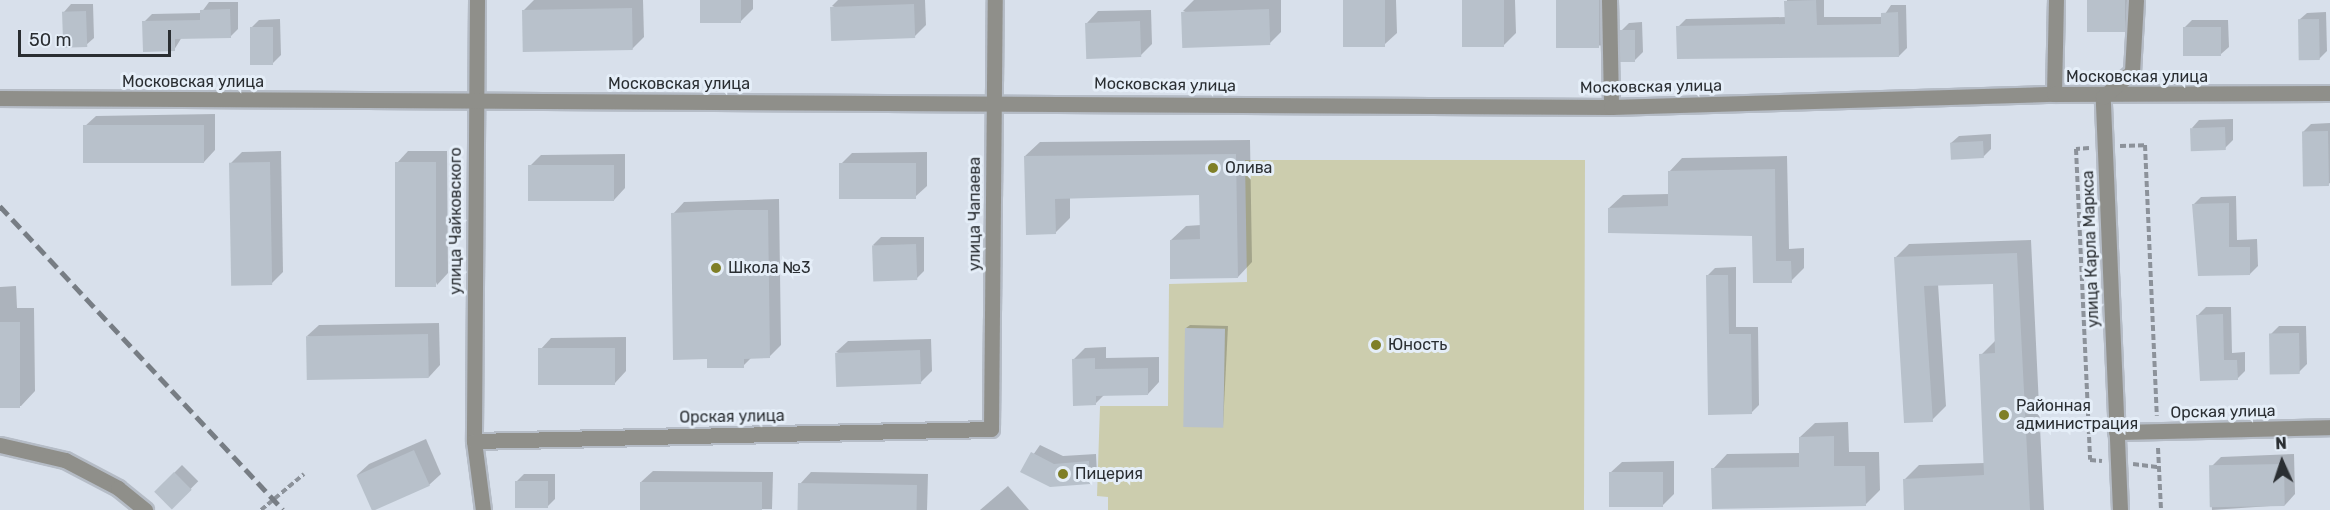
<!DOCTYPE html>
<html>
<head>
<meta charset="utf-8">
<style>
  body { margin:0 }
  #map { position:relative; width:2330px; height:510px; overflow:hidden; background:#d8e0eb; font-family:Rubik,sans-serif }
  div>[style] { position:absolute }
  .green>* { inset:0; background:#cccdae }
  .shadow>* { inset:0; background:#0003; transform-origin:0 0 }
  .building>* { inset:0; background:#b8c1cb; transform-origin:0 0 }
  .path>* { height:4px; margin-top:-2px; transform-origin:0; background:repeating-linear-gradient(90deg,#8c929a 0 6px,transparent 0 9px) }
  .roads { filter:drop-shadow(2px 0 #b5bcc6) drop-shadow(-2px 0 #b5bcc6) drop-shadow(0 2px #b5bcc6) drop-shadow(0 -2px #b5bcc6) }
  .minor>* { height:15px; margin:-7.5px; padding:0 7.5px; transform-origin:7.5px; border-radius:7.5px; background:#8f8f8a }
  .rail>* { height:4.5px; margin-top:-2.25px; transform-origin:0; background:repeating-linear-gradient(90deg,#777d84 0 12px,transparent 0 18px) }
  .dots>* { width:16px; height:16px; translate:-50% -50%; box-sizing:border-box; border:3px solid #e5eef8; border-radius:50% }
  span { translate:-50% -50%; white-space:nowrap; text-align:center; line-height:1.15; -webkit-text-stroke:6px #e5eef8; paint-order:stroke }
  .street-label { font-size:16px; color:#2a2e32 }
  .poi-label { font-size:16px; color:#2a2e32 }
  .left { translate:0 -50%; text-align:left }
  .north { position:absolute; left:2252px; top:432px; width:60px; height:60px; -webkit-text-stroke:4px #e5eef8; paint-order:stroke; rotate:357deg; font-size:16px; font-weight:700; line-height:24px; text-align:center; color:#2a2e32 }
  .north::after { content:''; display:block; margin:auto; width:21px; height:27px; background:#2a2e32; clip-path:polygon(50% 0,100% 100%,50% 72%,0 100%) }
  .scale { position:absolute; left:18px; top:30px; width:153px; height:27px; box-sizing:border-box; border:3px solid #2a2e32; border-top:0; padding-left:8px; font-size:18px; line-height:21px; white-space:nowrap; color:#2a2e32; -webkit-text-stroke:4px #e5eef8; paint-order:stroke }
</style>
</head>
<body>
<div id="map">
  <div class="green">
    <i style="clip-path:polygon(1245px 160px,1585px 160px,1584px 510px,1108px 510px,1108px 497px,1097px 496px,1100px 406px,1168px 406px,1169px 284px,1247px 282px)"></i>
  </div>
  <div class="shadow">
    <i style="clip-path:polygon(534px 0,643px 0,644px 37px,632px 49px,523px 11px)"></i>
    <i style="clip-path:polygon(702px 0,753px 0,753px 9px,741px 21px)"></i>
    <i style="clip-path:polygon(838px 0,925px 0,926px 25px,914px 37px,832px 6px)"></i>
    <i style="clip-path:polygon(1194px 0,1281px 0,1281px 32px,1269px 44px,1183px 11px)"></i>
    <i style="clip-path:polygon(1345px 0,1396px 0,1397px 33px,1385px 44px)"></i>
    <i style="clip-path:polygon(1464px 0,1515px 0,1516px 33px,1504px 45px)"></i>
    <i style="clip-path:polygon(1558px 0,1614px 0,1614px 31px,1600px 46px)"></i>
    <i style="clip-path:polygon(1787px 0,1824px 0,1824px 17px,1883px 17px,1891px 5px,1906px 5px,1907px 48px,1899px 56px,1678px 27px,1686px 19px,1786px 17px)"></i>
    <i style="clip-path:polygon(2088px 0,2136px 0,2136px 18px,2124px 30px)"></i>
    <i style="clip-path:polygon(209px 2px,238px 2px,238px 29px,230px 37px,182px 37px,174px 50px,144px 22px,152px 14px,201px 13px)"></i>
    <i style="clip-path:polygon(71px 4px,93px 4px,94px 38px,86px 45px,64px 12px)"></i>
    <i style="clip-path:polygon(1151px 10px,1152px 44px,1140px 56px,1087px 23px,1098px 11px)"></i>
    <i style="clip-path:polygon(2326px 12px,2327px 51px,2319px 59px,2299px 20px,2307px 13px)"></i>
    <i style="clip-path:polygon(280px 19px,281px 55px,273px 63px,251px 28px,259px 20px)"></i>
    <i style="clip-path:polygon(2192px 20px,2228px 20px,2229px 47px,2221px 54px,2184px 28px)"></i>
    <i style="clip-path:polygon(1642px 22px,1643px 52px,1635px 60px,1621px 31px,1629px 23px)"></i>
    <i style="clip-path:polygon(215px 114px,215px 150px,204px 162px,84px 127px,96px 116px)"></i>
    <i style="clip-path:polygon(2233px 119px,2233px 140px,2225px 148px,2192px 128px,2199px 120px)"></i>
    <i style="clip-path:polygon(2330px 123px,2330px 183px,2328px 184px,2303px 132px,2311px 124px)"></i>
    <i style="clip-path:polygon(1991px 134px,1991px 149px,1983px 157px,1951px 143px,1959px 136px)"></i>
    <i style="clip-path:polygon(1250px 140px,1252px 262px,1238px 277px,1171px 240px,1186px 226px,1201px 225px,1201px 194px,1070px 197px,1070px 218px,1055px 233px,1025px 156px,1040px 142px)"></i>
    <i style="clip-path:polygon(281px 151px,283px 272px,271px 284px,231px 163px,242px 152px)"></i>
    <i style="clip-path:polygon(408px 151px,447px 151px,448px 273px,437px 285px,397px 163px)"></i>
    <i style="clip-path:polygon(927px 152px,927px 186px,915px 197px,840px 165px,852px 153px)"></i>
    <i style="clip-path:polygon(625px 154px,625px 188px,614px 200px,530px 166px,541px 155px)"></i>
    <i style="clip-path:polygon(1787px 156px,1789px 249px,1804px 248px,1804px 268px,1791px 281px,1754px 235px,1609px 208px,1623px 195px,1669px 194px,1669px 172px,1682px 158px)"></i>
    <i style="clip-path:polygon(2236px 196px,2237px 240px,2257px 239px,2258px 266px,2250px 274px,2193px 205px,2201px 197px)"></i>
    <i style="clip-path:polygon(779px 199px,781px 345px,769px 357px,752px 357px,743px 366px,709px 358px,673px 214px,684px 202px)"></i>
    <i style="clip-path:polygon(881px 237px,924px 237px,924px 271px,916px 279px,873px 245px)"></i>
    <i style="clip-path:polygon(2031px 240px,2044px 510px,1906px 510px,1905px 479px,1919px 465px,1985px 463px,1981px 355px,1995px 341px,1994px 282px,1938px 284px,1946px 406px,1932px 420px,1895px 258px,1909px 244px)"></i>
    <i style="clip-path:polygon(1736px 267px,1736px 327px,1758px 327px,1759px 405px,1751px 413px,1707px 276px,1715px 268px)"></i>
    <i style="clip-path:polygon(16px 286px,17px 308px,34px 308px,35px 391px,21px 406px,0 406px,0 287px)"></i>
    <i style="clip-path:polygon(2206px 307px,2231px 307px,2232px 353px,2245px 352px,2245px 371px,2237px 379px,2201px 380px,2198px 315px)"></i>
    <i style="clip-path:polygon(439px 323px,440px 365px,429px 377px,307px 336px,319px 325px)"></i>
    <i style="clip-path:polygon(1190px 325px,1228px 326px,1223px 426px,1186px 328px)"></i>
    <i style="clip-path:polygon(2279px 326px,2306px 326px,2307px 364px,2299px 372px,2271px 334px)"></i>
    <i style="clip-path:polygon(626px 337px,626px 371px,615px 383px,540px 350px,551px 338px)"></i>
    <i style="clip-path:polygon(931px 339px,932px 371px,920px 383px,836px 352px,848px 341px)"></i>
    <i style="clip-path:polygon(1106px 347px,1106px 358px,1159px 357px,1159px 382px,1148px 394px,1105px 394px,1095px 404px,1074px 359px,1085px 348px)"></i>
    <i style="clip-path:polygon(1848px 422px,1849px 452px,1879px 452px,1880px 490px,1865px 505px,1713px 469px,1727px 454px,1800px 453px,1800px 437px,1815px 423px)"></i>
    <i style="clip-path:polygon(426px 439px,441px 474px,429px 485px,357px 475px,369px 464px)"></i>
    <i style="clip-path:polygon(1040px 445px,1063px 456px,1096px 454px,1097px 475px,1090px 483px,1022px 471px)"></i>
    <i style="clip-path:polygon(2294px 454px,2295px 494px,2285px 505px,2212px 510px,2210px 468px,2221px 457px)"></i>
    <i style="clip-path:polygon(1674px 461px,1674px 494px,1662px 506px,1610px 473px,1622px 462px)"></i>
    <i style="left:182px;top:465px;width:23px;height:37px;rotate:45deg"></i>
    <i style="clip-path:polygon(653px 471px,773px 472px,772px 509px,641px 510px,641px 482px)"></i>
    <i style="clip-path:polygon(811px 472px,928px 474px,927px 510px,799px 510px,800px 484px)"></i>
    <i style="clip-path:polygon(524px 474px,555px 474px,555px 499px,547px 507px,516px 482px)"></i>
    <i style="clip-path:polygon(1008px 486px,1029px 510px,980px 510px)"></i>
  </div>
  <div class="building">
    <i style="left:700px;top:0;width:41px;height:23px"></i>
    <i style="left:1343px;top:0;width:42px;height:47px"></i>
    <i style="left:1462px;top:0;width:42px;height:47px"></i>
    <i style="left:1556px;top:0;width:43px;height:48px"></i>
    <i style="clip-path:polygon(1816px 0,1817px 25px,1881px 24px,1881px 13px,1898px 12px,1899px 57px,1677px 59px,1676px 26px,1785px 24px,1784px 1px)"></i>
    <i style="left:2087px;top:0;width:38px;height:32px"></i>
    <i style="left:914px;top:4px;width:34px;height:84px;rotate:88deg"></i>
    <i style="left:632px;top:8px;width:42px;height:110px;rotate:89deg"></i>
    <i style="clip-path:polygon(230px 9px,231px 38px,175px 39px,175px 51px,143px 52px,142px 21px,200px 20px,200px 10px)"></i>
    <i style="left:1269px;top:9px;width:36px;height:88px;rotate:88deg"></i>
    <i style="left:86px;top:11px;width:36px;height:24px;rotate:88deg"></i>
    <i style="left:2319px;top:19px;width:41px;height:21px;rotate:89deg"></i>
    <i style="left:1140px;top:21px;width:36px;height:55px;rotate:88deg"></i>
    <i style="left:250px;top:27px;width:23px;height:38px"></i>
    <i style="left:2221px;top:27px;width:29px;height:38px;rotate:90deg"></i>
    <i style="left:1619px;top:30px;width:16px;height:32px"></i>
    <i style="left:204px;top:125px;width:38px;height:121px;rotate:90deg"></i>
    <i style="left:2225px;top:127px;width:23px;height:35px;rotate:88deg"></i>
    <i style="left:2328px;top:131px;width:55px;height:26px;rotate:89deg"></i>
    <i style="left:1983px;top:141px;width:17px;height:33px;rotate:87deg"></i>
    <i style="clip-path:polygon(1236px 154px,1238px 278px,1170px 279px,1170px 240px,1200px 239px,1199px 195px,1055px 199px,1056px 234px,1026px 235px,1024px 156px)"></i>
    <i style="left:270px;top:162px;width:123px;height:41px;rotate:89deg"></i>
    <i style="left:395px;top:162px;width:41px;height:125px"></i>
    <i style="left:916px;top:163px;width:36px;height:77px;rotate:90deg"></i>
    <i style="left:614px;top:165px;width:36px;height:86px;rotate:90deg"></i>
    <i style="clip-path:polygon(1775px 169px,1776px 261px,1791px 261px,1792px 283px,1753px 283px,1752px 236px,1608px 233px,1608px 208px,1668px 206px,1668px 171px)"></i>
    <i style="clip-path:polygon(2229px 203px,2229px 247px,2250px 247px,2250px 275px,2198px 276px,2192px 204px)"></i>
    <i style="clip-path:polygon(735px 210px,768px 210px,770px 358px,744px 359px,744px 368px,707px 368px,707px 359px,673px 360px,671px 213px)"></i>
    <i style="left:916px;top:244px;width:36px;height:44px;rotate:88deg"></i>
    <i style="clip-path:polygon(2017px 253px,2030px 510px,1904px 510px,1903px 479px,1984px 475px,1979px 354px,1995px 353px,1993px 284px,1924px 286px,1933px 422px,1904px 423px,1894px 257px)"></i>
    <i style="clip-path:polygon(1706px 275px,1728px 275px,1729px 334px,1751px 334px,1752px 414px,1708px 415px)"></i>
    <i style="clip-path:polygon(2223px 314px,2224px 360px,2237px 360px,2238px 380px,2200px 381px,2196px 315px)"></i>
    <i style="left:0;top:322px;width:20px;height:86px"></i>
    <i style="left:1185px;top:328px;width:40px;height:99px;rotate:1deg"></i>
    <i style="left:2299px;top:333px;width:41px;height:30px;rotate:89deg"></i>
    <i style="left:428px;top:334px;width:44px;height:122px;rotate:89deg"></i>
    <i style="left:615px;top:348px;width:37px;height:77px;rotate:90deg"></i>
    <i style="left:920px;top:350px;width:34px;height:85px;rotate:88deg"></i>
    <i style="clip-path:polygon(1095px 358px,1095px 369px,1148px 368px,1148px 395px,1096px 396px,1096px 405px,1073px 406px,1072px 359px)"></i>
    <i style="clip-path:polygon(1834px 436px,1834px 466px,1865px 466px,1866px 506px,1712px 509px,1711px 468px,1799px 467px,1799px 437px)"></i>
    <i style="left:414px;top:450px;width:39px;height:63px;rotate:66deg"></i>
    <i style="clip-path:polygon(1031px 452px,1054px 464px,1089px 461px,1090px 484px,1050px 487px,1020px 472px)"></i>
    <i style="left:2284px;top:464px;width:42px;height:75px;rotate:89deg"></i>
    <i style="left:174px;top:472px;width:25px;height:28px;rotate:45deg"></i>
    <i style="left:1663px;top:472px;width:35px;height:54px;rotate:90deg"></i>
    <i style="left:515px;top:481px;width:33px;height:27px"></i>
    <i style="left:640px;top:482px;width:122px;height:28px"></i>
    <i style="left:798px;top:483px;width:119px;height:27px;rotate:1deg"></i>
  </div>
  <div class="path">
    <i style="left:2120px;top:146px;width:25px;rotate:-2deg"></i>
    <i style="left:2145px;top:145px;width:271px;rotate:87.5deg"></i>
    <i style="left:2089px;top:148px;width:13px;rotate:176deg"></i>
    <i style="left:2076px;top:149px;width:311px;rotate:87.4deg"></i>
    <i style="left:2090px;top:460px;width:12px;rotate:5deg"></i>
    <i style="left:2158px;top:448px;width:62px;rotate:87.2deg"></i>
    <i style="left:2133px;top:464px;width:26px;rotate:7deg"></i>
    <i style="left:261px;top:510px;width:56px;rotate:-39.9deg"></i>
  </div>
  <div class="roads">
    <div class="minor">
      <i style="left:477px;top:0;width:441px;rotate:90.4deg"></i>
      <i style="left:474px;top:441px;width:70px;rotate:82.6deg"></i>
      <i style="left:1609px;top:0;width:107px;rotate:88.9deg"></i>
      <i style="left:2054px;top:94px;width:94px;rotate:-88.8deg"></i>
      <i style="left:0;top:98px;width:1611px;rotate:0.32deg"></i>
      <i style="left:1611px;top:107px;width:443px;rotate:-1.7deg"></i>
      <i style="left:2054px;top:94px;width:276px;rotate:-0.2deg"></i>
      <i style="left:2116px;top:432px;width:214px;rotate:-1.3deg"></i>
      <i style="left:474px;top:441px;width:517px;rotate:-1.33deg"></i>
      <i style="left:991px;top:429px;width:429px;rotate:-89.5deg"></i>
      <i style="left:0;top:445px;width:67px;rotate:13deg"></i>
      <i style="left:65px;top:460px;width:60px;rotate:27.8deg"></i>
      <i style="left:118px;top:488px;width:35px;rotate:39deg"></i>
      <i style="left:2120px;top:510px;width:413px;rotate:-92.4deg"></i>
      <i style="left:2103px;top:97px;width:38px;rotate:-41deg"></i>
      <i style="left:2132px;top:72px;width:72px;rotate:-86.8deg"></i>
    </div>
  </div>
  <div class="rail">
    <i style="left:0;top:206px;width:415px;rotate:47deg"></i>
  </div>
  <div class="dots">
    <i style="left:1213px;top:168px;background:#7f7f27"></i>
    <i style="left:716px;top:268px;background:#7f7f27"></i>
    <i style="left:1376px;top:345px;background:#7f7f27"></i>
    <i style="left:2004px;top:415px;background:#7f7f27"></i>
    <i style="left:1063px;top:474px;background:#7f7f27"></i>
  </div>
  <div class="street-label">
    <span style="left:2137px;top:77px">Московская улица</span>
    <span style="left:193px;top:82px">Московская улица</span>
    <span style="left:679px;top:84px">Московская улица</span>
    <span style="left:1165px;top:85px;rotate:1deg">Московская улица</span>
    <span style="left:1651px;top:87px;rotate:-1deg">Московская улица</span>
    <span style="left:975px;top:214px;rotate:-90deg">улица Чапаева</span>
    <span style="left:456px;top:221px;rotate:-90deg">улица Чайковского</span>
    <span style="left:2091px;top:249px;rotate:-92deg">улица Карла Маркса</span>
    <span style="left:2223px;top:412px;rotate:-1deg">Орская улица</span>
    <span style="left:732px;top:417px;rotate:-1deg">Орская улица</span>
  </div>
  <div class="poi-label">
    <span class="left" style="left:1225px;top:168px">Олива</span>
    <span class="left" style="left:728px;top:268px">Школа №3</span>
    <span class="left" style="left:1388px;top:345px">Юность</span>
    <span class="left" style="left:2016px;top:415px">Районная<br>администрация</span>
    <span class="left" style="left:1075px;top:474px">Пицерия</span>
  </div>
  <div class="north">N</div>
  <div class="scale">50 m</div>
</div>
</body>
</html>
